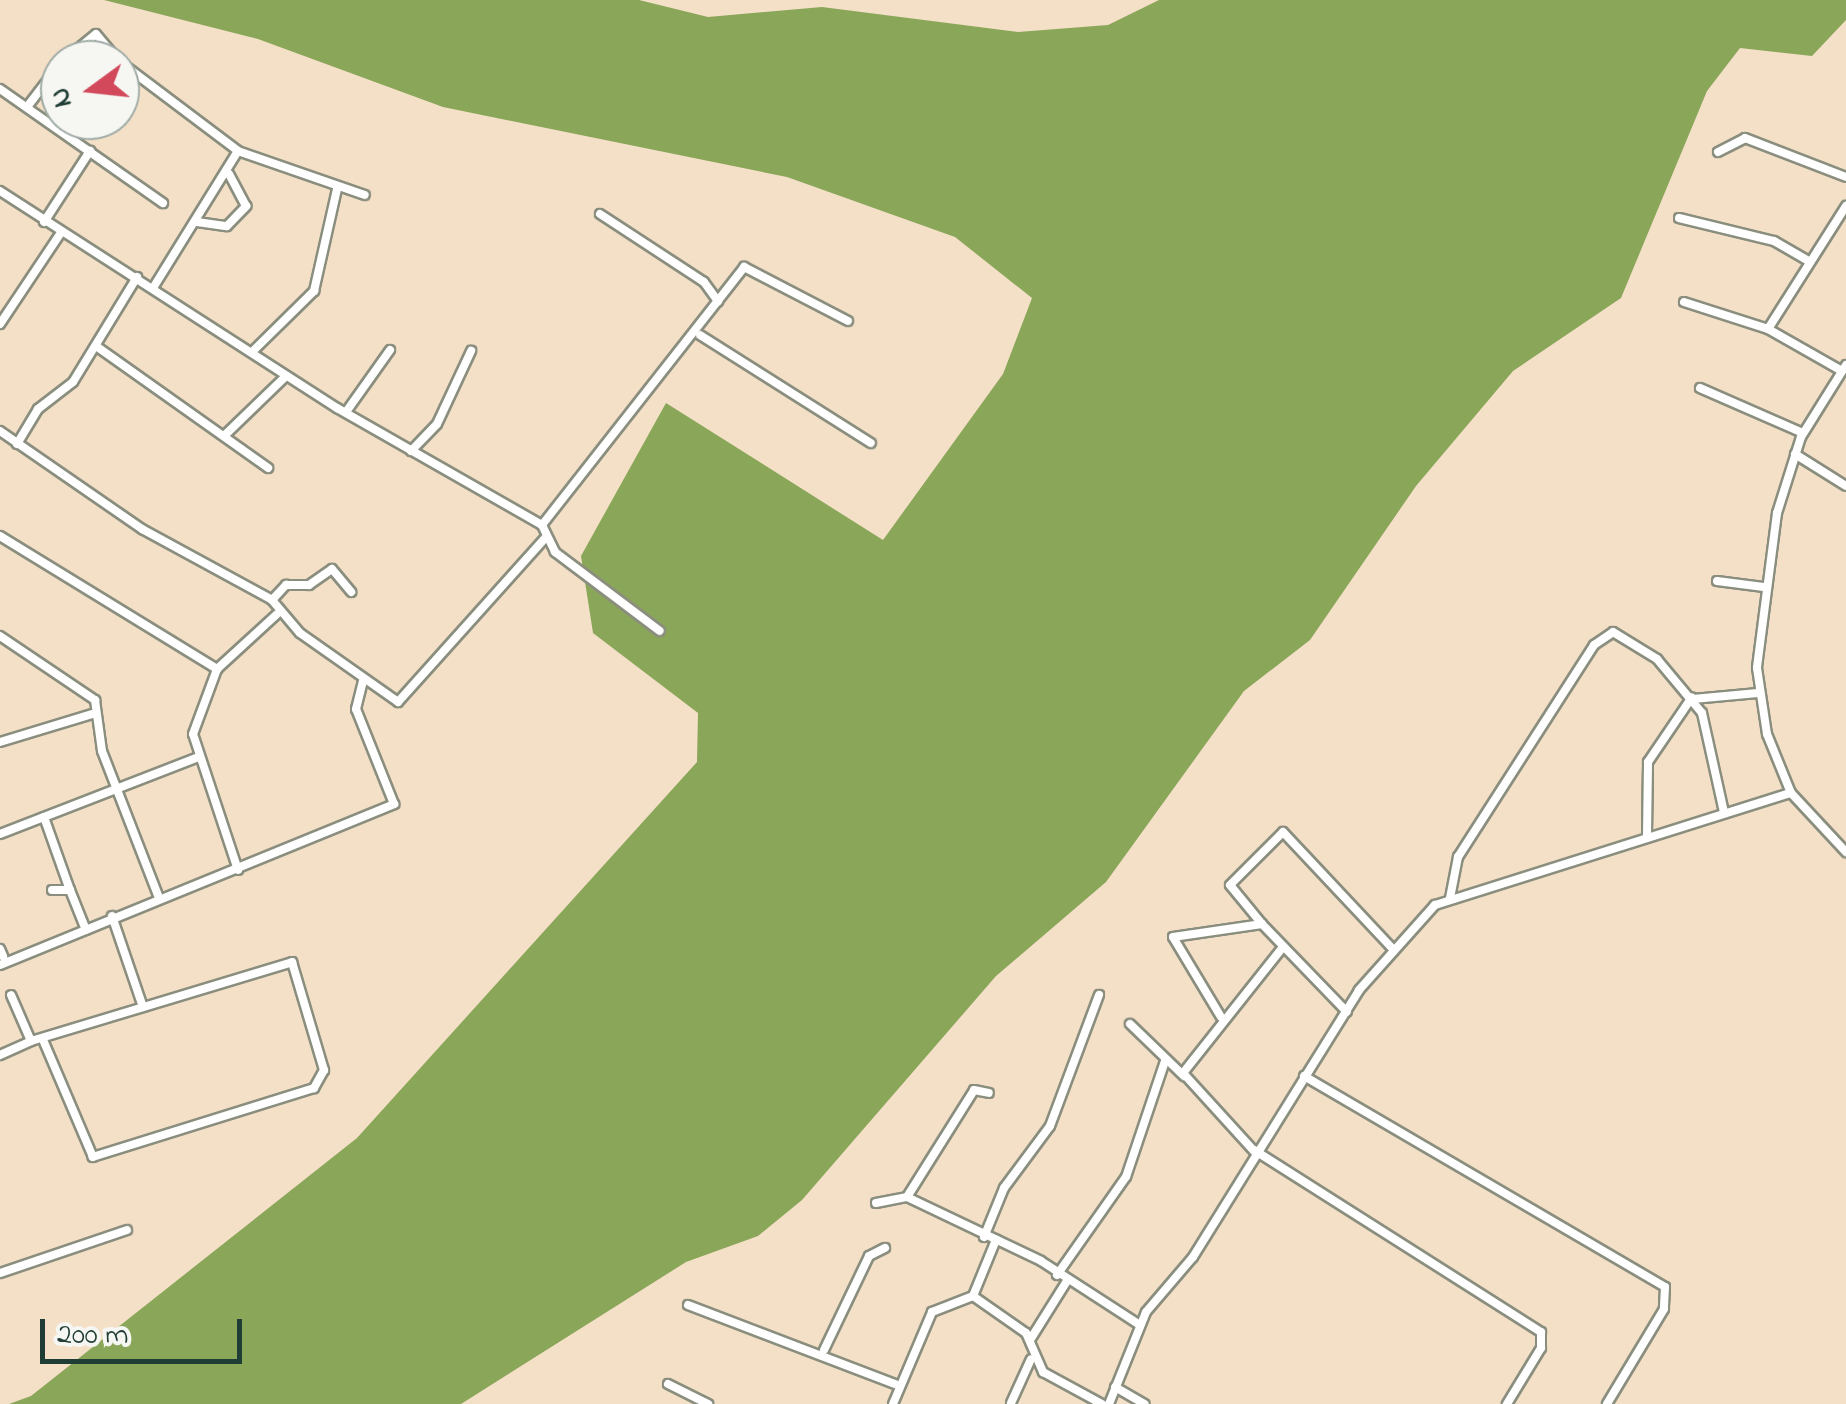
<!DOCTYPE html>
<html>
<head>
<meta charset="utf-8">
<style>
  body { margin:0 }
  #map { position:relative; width:1846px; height:1404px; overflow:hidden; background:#f4dfc7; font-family:"Indie Flower",sans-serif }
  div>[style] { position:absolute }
  .forest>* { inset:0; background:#89a659 }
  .roads { filter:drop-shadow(2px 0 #8a8e7e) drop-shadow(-2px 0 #8a8e7e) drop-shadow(0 2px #8a8e7e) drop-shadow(0 -2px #8a8e7e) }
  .minor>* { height:8px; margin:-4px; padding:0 4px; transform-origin:4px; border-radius:4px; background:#fff }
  span { translate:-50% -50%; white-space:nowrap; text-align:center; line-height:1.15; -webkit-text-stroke:9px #f6f6f2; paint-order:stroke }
  .north { position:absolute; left:40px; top:40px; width:100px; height:100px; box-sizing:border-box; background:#f6f6f2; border:2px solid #a0aca6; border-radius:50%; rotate:255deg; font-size:28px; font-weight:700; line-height:40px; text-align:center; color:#1f3d34 }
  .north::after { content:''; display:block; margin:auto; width:35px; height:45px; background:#d1495b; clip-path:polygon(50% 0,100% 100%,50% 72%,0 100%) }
  .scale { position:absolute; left:40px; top:1319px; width:202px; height:45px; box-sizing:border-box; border:5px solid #1f3d34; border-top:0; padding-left:12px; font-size:30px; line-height:35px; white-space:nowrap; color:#1f3d34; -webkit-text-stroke:8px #f6f6f2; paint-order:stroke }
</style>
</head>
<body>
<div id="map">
  <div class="forest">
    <i style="clip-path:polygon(104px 0,639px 0,708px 17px,822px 7px,1018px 32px,1108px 25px,1159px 0,1846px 0,1846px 20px,1812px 56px,1740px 48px,1707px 91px,1621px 298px,1513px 371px,1416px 486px,1310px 640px,1244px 691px,1106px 882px,996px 976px,802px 1200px,758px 1236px,686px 1262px,461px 1404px,9px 1404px,31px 1396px,357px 1138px,697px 762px,698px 713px,593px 633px,581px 556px,666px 403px,883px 540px,1003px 374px,1032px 298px,955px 237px,787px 177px,443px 107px,258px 39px)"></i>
  </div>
  <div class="roads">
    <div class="minor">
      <i style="left:64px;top:60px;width:41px;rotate:-39.1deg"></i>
      <i style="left:96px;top:34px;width:34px;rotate:50deg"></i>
      <i style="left:120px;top:62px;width:148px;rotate:37deg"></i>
      <i style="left:0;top:89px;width:199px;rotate:35deg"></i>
      <i style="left:27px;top:107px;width:54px;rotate:-52.5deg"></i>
      <i style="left:238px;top:151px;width:134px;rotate:19.1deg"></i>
      <i style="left:1718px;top:152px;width:30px;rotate:-27deg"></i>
      <i style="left:1745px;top:138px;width:108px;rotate:21.1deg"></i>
      <i style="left:0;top:191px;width:401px;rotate:32.8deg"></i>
      <i style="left:337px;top:408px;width:236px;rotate:29.7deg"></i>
      <i style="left:542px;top:525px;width:30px;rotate:64deg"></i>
      <i style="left:555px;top:552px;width:131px;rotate:37deg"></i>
      <i style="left:600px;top:214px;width:124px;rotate:33.2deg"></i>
      <i style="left:704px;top:282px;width:24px;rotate:54deg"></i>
      <i style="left:1679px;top:218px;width:98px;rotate:13.6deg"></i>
      <i style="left:1774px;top:241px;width:39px;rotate:30deg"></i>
      <i style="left:44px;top:222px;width:85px;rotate:-57.1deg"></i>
      <i style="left:197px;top:222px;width:30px;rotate:8deg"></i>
      <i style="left:227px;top:226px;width:28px;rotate:-46deg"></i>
      <i style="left:246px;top:206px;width:36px;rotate:-118deg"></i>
      <i style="left:153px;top:288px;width:161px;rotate:-58.2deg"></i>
      <i style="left:1684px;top:302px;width:88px;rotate:17.8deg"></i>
      <i style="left:0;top:324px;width:108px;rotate:-56.3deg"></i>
      <i style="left:700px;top:335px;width:202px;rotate:32.3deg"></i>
      <i style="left:96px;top:346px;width:211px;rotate:35.3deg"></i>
      <i style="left:253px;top:351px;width:86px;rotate:-44.5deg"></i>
      <i style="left:314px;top:291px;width:105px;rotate:-77.3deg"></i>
      <i style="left:1846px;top:365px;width:85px;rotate:122deg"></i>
      <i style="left:1801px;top:437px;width:80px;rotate:107.5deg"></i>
      <i style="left:1777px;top:513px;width:156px;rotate:97.4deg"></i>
      <i style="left:1757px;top:668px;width:67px;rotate:81.4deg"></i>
      <i style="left:1767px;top:734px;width:64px;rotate:67.9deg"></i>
      <i style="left:1791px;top:793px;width:81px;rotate:47deg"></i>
      <i style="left:1842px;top:371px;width:85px;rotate:-150.4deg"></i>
      <i style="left:1768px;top:329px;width:146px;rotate:-57.6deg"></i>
      <i style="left:1700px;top:388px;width:112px;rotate:23.6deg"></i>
      <i style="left:346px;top:412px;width:76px;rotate:-54.6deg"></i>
      <i style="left:0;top:431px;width:173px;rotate:34.6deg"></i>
      <i style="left:142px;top:529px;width:148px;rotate:28.6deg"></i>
      <i style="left:272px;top:600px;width:43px;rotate:49.7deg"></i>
      <i style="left:300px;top:633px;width:120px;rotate:35.1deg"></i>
      <i style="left:398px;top:702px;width:220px;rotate:-48.1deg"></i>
      <i style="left:225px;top:435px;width:85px;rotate:-44deg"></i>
      <i style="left:17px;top:444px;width:41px;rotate:-59deg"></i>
      <i style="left:38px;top:409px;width:44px;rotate:-37.6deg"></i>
      <i style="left:73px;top:382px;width:123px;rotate:-58.6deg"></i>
      <i style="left:411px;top:451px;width:37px;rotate:-46deg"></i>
      <i style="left:437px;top:424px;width:81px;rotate:-65deg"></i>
      <i style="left:1795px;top:454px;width:60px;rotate:32.1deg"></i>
      <i style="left:542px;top:525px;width:328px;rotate:-51.9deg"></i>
      <i style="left:744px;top:267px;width:117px;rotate:27.4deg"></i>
      <i style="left:0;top:536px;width:255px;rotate:31.5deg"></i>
      <i style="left:1717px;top:581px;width:47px;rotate:7.3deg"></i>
      <i style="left:272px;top:600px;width:21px;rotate:-47deg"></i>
      <i style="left:286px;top:585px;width:23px"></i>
      <i style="left:309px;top:585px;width:28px;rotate:-35deg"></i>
      <i style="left:332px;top:569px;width:30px;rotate:50deg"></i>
      <i style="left:0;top:636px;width:115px;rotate:34deg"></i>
      <i style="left:95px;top:700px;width:51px;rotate:82.2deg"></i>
      <i style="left:102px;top:751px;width:158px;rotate:68.8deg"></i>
      <i style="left:1693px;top:699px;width:65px;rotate:-5.3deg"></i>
      <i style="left:0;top:742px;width:96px;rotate:-16.9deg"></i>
      <i style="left:44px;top:817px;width:77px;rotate:70.4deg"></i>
      <i style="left:0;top:834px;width:213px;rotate:-21.2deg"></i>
      <i style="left:1647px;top:835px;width:73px;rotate:-89.2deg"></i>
      <i style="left:1648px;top:762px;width:78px;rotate:-55.9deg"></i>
      <i style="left:238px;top:870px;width:143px;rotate:-108.3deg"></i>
      <i style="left:193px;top:734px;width:69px;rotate:-69.7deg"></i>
      <i style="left:217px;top:669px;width:81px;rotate:-42.5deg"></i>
      <i style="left:52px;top:890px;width:18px"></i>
      <i style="left:70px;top:890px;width:43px;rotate:68.2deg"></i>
      <i style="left:1450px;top:898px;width:42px;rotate:-79deg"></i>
      <i style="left:1458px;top:857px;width:252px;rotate:-57.3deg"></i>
      <i style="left:1594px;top:645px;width:23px;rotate:-34deg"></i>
      <i style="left:1613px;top:632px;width:52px;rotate:31.5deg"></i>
      <i style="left:1657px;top:659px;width:70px;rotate:50.2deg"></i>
      <i style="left:1702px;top:713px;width:101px;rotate:77.5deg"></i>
      <i style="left:112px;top:916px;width:96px;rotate:71.2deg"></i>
      <i style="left:1262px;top:924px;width:50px;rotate:-129.4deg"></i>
      <i style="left:1230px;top:885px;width:75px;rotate:-45deg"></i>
      <i style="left:1283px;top:832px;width:161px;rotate:46.8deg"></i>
      <i style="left:0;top:949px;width:8px;rotate:67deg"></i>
      <i style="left:0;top:965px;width:426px;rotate:-22.2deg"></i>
      <i style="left:394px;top:804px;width:102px;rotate:-111.8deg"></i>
      <i style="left:356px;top:709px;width:30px;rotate:-76deg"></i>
      <i style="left:1221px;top:1017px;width:93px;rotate:-121deg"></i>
      <i style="left:1173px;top:937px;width:90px;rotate:-8.3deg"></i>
      <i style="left:1262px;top:924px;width:122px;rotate:46deg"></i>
      <i style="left:1130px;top:1024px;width:75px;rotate:43.9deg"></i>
      <i style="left:31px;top:1041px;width:273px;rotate:-16.8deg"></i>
      <i style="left:292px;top:962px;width:113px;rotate:73.5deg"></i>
      <i style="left:324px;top:1070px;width:21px;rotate:119deg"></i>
      <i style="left:314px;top:1088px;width:232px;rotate:162.7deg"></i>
      <i style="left:93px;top:1157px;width:125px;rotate:-113.1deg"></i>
      <i style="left:0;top:1055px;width:34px;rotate:-24deg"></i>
      <i style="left:31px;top:1041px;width:50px;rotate:-113.5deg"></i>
      <i style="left:1304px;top:1076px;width:418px;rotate:30.3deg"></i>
      <i style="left:1665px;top:1287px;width:22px;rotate:93deg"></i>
      <i style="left:1664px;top:1309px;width:111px;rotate:121deg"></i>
      <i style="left:1254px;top:1150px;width:340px;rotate:32.4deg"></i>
      <i style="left:1541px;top:1332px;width:16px;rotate:90deg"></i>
      <i style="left:1541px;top:1348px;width:66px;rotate:121.3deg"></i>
      <i style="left:1254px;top:1151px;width:105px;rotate:-132.3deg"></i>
      <i style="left:1183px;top:1073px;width:159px;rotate:-51.6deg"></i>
      <i style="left:907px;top:1197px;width:126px;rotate:-57.9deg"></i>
      <i style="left:974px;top:1090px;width:15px;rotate:11deg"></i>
      <i style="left:876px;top:1203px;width:32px;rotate:-11deg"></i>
      <i style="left:907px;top:1197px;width:148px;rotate:25.5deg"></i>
      <i style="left:1041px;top:1261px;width:118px;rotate:32.9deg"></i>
      <i style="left:984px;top:1237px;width:53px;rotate:-67.8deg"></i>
      <i style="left:1004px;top:1188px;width:77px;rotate:-53.4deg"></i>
      <i style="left:1050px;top:1126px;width:140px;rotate:-69.5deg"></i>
      <i style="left:0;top:1273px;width:134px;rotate:-18.7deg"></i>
      <i style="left:1057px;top:1275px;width:120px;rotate:-54.9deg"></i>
      <i style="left:1126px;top:1177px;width:122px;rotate:-71.4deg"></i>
      <i style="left:973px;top:1296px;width:65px;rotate:34.9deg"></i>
      <i style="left:1026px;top:1333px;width:43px;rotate:66.4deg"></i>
      <i style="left:1043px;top:1372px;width:67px;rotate:28.5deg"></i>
      <i style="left:973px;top:1296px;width:61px;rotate:-67.7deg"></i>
      <i style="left:688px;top:1305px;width:225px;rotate:20.9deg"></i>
      <i style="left:1030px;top:1340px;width:70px;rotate:-57.9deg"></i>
      <i style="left:824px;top:1350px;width:104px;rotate:-64.4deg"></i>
      <i style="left:869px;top:1256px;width:18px;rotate:-27deg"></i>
      <i style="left:668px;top:1384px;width:45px;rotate:26.6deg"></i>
      <i style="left:1115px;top:1387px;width:34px;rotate:30deg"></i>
      <i style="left:1011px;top:1403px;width:48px;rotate:-65.6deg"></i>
      <i style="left:893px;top:1404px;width:100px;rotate:-67deg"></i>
      <i style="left:932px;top:1312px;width:44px;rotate:-21.3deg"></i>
      <i style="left:1109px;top:1404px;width:99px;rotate:-68.1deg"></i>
      <i style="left:1146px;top:1312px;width:72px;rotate:-49.5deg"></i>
      <i style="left:1193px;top:1257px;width:314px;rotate:-58.1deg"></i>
      <i style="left:1359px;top:990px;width:114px;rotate:-48.2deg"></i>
      <i style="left:1435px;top:905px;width:373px;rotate:-17.5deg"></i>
    </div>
  </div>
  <div class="north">N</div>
  <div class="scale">200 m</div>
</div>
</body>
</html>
